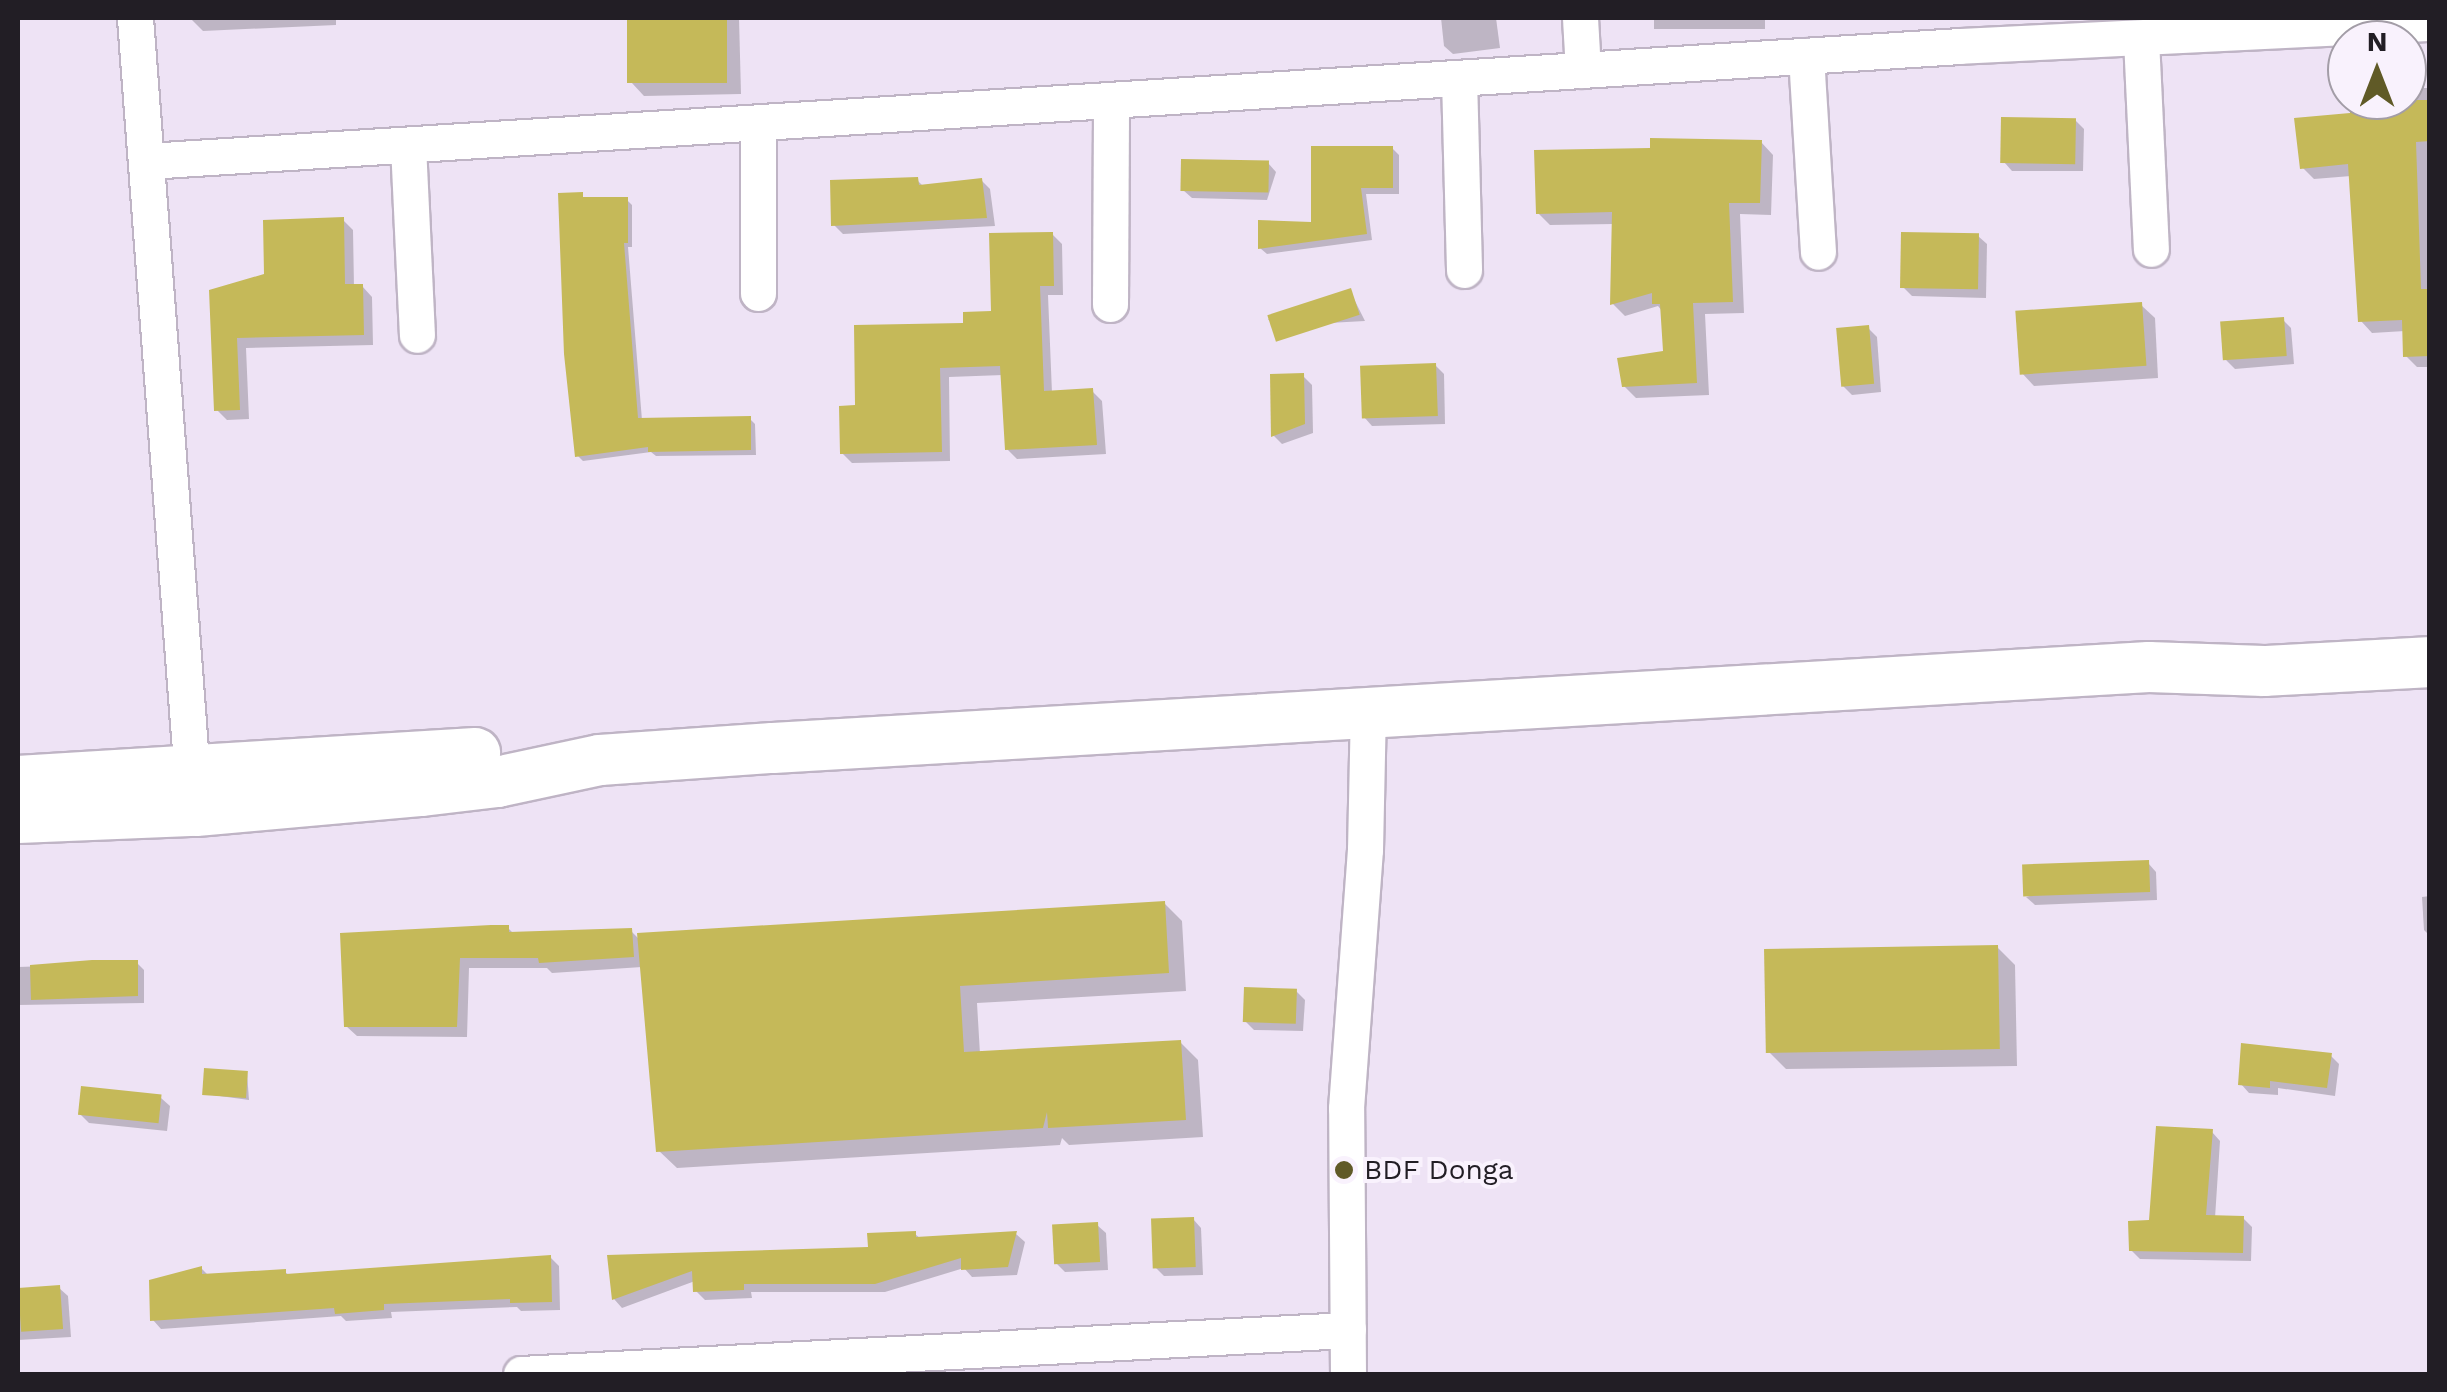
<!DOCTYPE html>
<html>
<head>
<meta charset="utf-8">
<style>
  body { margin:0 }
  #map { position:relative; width:2447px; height:1392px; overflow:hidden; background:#eee3f5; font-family:"Work Sans",sans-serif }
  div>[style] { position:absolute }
  .shadow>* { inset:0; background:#0003; transform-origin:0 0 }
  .building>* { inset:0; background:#c5b959; transform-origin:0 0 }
  .roads { filter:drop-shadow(2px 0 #bfb4c5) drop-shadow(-2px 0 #bfb4c5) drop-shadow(0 2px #bfb4c5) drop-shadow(0 -2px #bfb4c5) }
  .street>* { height:35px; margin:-17.5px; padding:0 17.5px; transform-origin:17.5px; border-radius:17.5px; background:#fff }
  .secondary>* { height:50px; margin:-25px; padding:0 25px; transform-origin:25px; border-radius:25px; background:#fff }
  .dots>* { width:28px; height:28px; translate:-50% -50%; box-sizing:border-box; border:5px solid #f9f2fd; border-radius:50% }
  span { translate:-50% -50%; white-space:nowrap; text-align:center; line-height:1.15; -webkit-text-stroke:8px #f9f2fd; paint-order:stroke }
  .poi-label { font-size:28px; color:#221e25 }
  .left { translate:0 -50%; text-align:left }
  .frame { position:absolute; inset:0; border:20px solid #221e25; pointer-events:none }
  .north { position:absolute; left:2327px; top:20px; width:100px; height:100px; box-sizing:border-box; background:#f9f2fd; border:2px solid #a39da7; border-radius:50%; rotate:0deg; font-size:28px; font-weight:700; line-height:40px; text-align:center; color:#221e25 }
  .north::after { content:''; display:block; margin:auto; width:35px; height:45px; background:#605a27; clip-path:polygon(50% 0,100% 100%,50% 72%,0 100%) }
</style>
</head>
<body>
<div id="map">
  <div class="shadow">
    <i style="clip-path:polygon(190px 18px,336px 18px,336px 25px,203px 31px)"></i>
    <i style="clip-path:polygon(629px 18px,739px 18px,741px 94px,644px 96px,631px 82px)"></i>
    <i style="clip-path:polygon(1441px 18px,1496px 18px,1500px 48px,1453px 54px,1444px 46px)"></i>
    <i style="left:1654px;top:18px;width:111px;height:11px"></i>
    <i style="clip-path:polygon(2407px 88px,2430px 88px,2430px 367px,2417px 367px,2406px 356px,2405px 331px,2372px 333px,2361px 321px,2351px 176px,2314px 179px,2302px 167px,2353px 115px,2353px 100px,2407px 100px)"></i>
    <i style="clip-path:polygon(2075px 120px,2084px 129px,2083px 171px,2012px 171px,2004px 162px)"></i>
    <i style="clip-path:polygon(1761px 142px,1773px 155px,1771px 215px,1740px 214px,1744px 313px,1705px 314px,1709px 395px,1636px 398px,1624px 386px,1665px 354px,1663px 312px,1658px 306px,1625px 316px,1613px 304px,1614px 224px,1550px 225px,1538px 213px,1652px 150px)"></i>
    <i style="clip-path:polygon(1392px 148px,1399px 155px,1399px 194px,1366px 194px,1372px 240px,1267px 254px,1260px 248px,1314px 224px)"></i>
    <i style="clip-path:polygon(1268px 163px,1276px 172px,1267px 200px,1192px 198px,1183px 190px)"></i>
    <i style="clip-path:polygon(917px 180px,924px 187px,982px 181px,990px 189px,995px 226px,843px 234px,834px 225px)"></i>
    <i style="clip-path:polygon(560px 196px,627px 200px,632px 205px,632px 247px,628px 247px,642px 420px,750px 419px,755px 424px,756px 455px,656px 456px,651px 452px,583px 461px,578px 456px)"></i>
    <i style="clip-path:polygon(343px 220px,353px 230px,354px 287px,362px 286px,372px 297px,373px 345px,246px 348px,249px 419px,227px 420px,217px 410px,212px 292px,267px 276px)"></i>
    <i style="clip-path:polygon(1052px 234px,1062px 244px,1063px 295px,1048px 295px,1052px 393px,1092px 391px,1102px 401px,1106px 454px,1017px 459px,1007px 449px,1003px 375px,949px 377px,950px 461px,852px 463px,842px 453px,858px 408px,966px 325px,994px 313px)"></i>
    <i style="clip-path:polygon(1978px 236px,1987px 244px,1986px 298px,1912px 296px,1903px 287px)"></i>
    <i style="clip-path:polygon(1350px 291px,1365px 321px,1274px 326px,1268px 319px)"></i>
    <i style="clip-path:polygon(2141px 305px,2155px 318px,2158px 378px,2034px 386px,2021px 372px)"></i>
    <i style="clip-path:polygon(2283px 320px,2291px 328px,2294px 364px,2235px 369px,2226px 360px)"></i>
    <i style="clip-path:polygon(1868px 328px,1877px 337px,1881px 392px,1852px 395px,1843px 386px)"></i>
    <i style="clip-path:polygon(1435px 365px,1444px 374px,1445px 424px,1372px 426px,1364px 417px)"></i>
    <i style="clip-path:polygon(1303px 376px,1312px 385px,1313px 433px,1282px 444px,1274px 436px)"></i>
    <i style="clip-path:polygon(2148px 863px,2156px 872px,2157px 900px,2035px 905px,2026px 897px)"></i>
    <i style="clip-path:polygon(2430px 896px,2430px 936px,2424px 930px,2422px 897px)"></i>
    <i style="clip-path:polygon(1164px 903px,1182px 921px,1186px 991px,977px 1003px,980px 1054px,1180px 1042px,1198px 1060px,1203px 1137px,1069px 1145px,1062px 1138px,1060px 1145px,677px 1168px,658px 1150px,642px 967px,552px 973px,547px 968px,469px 968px,467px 1037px,357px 1036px,346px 1026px,508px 928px,515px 935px,631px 931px,640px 940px)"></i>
    <i style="clip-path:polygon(1997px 947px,2015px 965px,2017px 1066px,1786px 1069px,1768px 1051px)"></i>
    <i style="clip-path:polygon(137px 963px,144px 970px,144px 1003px,18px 1005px,18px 967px)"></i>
    <i style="clip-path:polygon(1296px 991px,1305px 1000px,1303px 1031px,1254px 1030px,1245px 1021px)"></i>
    <i style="clip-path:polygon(2331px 1056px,2339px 1064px,2335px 1096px,2278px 1088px,2278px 1095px,2249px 1093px,2241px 1084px)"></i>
    <i style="clip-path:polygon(247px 1073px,249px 1100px,205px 1094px)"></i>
    <i style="clip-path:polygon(161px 1098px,170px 1106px,167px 1131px,89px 1123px,80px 1114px)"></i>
    <i style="clip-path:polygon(2212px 1132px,2220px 1141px,2215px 1218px,2243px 1218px,2252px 1227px,2251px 1261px,2140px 1259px,2131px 1250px)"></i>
    <i style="clip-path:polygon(1193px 1219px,1201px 1228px,1203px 1275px,1164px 1276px,1155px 1267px)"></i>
    <i style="clip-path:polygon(1097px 1225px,1106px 1233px,1108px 1270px,1065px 1272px,1056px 1263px)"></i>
    <i style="clip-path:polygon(915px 1234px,921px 1239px,1016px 1234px,1025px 1242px,1017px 1275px,972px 1277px,964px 1268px,885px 1292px,751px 1292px,752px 1298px,705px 1300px,696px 1291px,695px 1281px,622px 1308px,614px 1299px,610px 1258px,870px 1250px)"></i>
    <i style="clip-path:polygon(550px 1257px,559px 1266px,560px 1310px,521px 1311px,517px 1307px,391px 1312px,392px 1318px,346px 1321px,341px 1316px,161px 1329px,153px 1320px,201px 1268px,209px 1276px,285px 1272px,290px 1276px)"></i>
    <i style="clip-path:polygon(59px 1288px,68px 1296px,71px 1337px,18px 1340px,18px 1290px)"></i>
  </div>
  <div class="building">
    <i style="left:627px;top:18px;width:100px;height:65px"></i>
    <i style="clip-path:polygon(2350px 100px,2430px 100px,2430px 141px,2416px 142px,2421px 289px,2430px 289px,2430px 356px,2403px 357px,2402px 320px,2358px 322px,2348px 164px,2300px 169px,2294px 118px,2350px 113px)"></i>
    <i style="left:2001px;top:117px;width:75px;height:46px;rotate:1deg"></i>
    <i style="clip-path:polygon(1650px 138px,1762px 140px,1760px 203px,1729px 203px,1733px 302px,1693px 303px,1697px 383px,1622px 387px,1617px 358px,1663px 351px,1660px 304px,1652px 304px,1652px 293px,1610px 305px,1612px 212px,1536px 214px,1534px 150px,1650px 148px)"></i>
    <i style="clip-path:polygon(1311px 146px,1393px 146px,1393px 188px,1361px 188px,1367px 234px,1258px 249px,1258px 220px,1311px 222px)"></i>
    <i style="left:1181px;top:159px;width:88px;height:32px;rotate:1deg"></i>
    <i style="clip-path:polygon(918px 177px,919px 185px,982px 178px,987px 218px,831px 226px,830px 180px)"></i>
    <i style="clip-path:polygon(583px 192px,583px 197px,628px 197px,628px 243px,624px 243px,638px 418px,751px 416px,751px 450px,648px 452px,648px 447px,575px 457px,564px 354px,558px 193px)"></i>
    <i style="clip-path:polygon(344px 217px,345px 284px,363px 284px,364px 335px,237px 338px,240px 410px,214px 411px,209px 290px,264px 274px,263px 220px)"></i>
    <i style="clip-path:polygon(1053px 232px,1054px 286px,1040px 286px,1044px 391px,1093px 388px,1097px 445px,1005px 450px,1000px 366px,940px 368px,942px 452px,840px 454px,839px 406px,855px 405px,854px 325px,963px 323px,963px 312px,991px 311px,989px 233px)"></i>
    <i style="left:1901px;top:232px;width:78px;height:56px;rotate:1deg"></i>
    <i style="left:1351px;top:288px;width:28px;height:88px;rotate:72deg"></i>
    <i style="left:2142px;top:302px;width:64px;height:127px;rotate:86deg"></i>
    <i style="left:2284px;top:317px;width:39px;height:64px;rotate:86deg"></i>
    <i style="left:1869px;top:325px;width:59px;height:33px;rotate:85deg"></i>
    <i style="left:1436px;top:363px;width:53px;height:76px;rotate:88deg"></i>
    <i style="clip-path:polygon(1304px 373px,1305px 424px,1271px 437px,1270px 374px)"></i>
    <i style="left:2149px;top:860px;width:32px;height:127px;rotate:88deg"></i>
    <i style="clip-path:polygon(1165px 901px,1169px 973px,960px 986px,964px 1052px,1181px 1040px,1186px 1120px,1048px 1128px,1047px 1112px,1043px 1128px,656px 1152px,637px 933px)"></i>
    <i style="clip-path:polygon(491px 925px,509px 925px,509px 932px,632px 928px,634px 957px,539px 963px,538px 958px,460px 958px,457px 1027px,344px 1027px,340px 933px)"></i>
    <i style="left:1998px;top:945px;width:104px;height:234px;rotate:89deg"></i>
    <i style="clip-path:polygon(92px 960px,138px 960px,138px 996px,31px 1000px,30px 965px)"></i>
    <i style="left:1244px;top:987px;width:53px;height:35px;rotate:2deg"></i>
    <i style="clip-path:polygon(2241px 1043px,2332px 1053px,2327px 1088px,2270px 1081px,2270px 1088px,2238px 1085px)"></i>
    <i style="left:204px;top:1068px;width:44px;height:27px;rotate:4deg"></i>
    <i style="left:81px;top:1086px;width:81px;height:29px;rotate:6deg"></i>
    <i style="clip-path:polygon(2156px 1126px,2213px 1129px,2206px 1215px,2244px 1216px,2243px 1253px,2129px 1251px,2128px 1221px,2149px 1220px)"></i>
    <i style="left:1194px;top:1217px;width:50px;height:43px;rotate:88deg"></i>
    <i style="left:1098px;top:1222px;width:40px;height:46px;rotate:87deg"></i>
    <i style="clip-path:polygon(916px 1231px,916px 1237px,1017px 1231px,1008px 1267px,961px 1270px,961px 1258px,875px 1284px,744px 1284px,744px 1290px,693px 1292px,692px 1271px,612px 1300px,607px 1255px,868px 1247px,867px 1233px)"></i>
    <i style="clip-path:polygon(551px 1255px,552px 1302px,510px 1303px,510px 1299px,384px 1304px,384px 1310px,335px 1314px,334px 1308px,150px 1321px,149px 1280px,202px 1266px,202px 1274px,286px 1269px,286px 1274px)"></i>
    <i style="left:60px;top:1285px;width:44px;height:42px;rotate:86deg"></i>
  </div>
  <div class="roads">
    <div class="street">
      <i style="left:135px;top:18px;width:773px;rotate:85.7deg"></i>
      <i style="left:1580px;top:18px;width:52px;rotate:86.7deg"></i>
      <i style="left:2141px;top:39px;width:210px;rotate:87.3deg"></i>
      <i style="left:1806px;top:56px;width:196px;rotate:86.5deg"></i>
      <i style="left:1459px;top:78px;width:192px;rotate:88.5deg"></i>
      <i style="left:758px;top:123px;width:170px;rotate:90deg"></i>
      <i style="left:408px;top:145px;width:190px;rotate:87.3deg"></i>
      <i style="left:147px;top:161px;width:1815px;rotate:-3.63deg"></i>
      <i style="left:1958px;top:46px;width:473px;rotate:-2.8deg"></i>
      <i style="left:1110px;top:304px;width:204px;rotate:-89.7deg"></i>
      <i style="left:521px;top:1374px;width:828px;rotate:-3.05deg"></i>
      <i style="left:1348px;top:1374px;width:266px;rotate:-90.4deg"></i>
      <i style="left:1346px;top:1108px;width:259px;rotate:-85.8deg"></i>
      <i style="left:1365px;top:850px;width:139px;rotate:-88.8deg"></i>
    </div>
    <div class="secondary">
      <i style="left:18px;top:781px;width:458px;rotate:-3.5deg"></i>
      <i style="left:18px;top:818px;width:178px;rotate:-2.3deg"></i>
      <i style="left:196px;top:811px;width:227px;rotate:-5.1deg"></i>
      <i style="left:422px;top:791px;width:76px;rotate:-6.8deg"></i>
      <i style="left:497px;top:782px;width:105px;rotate:-12.1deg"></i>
      <i style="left:600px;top:760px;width:173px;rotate:-4deg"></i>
      <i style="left:773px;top:748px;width:1378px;rotate:-3.37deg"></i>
      <i style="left:2149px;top:667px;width:115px;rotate:2deg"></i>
      <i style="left:2264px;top:671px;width:166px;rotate:-3.1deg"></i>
    </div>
  </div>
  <div class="dots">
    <i style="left:1344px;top:1170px;background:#605a27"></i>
  </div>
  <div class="poi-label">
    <span class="left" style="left:1364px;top:1170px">BDF Donga</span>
  </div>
  <div class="frame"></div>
  <div class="north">N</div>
</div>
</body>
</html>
